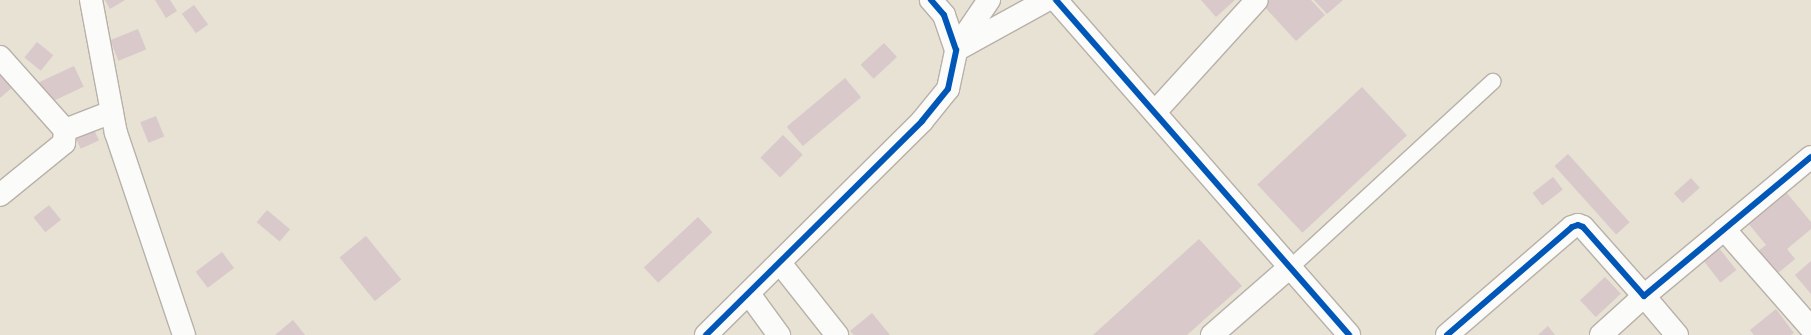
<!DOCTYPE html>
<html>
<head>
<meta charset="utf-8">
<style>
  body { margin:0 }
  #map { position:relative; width:1811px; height:335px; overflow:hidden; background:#e7e2d4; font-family:"Balsamiq Sans",sans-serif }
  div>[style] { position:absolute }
  .building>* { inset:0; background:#d9c9ca; transform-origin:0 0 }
  .roads { filter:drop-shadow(1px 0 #b8b0a9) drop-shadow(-1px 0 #b8b0a9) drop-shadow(0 1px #b8b0a9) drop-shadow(0 -1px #b8b0a9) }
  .service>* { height:15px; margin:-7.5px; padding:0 7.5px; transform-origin:7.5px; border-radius:7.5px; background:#fbfbf9 }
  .minor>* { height:22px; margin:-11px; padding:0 11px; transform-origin:11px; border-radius:11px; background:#fbfbf9 }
  .tertiary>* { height:22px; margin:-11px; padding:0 11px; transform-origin:11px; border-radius:11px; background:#fbfbf9 }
  .cycleway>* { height:6px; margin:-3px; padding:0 3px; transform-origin:3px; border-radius:3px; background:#0057b8 }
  span { translate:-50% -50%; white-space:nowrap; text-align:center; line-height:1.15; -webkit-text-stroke:3.5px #f6f6f2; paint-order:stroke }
</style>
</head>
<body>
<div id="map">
  <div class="building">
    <i style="clip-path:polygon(105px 0,125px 0,110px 9px)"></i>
    <i style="clip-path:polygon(155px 0,170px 0,177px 11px,166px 18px)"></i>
    <i style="clip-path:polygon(1201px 0,1235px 0,1216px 17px)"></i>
    <i style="clip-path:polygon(1264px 0,1311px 0,1325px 15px,1296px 41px,1261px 3px)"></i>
    <i style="clip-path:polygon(1314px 0,1343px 0,1327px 14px)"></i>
    <i style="left:194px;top:5px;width:24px;height:15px;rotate:54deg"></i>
    <i style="left:138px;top:29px;width:22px;height:30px;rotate:68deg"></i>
    <i style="left:37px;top:42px;width:21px;height:20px;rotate:39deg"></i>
    <i style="left:884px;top:43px;width:19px;height:32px;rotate:47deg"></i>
    <i style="left:74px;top:66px;width:23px;height:39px;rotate:65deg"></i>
    <i style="clip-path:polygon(3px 74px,14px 86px,0 98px,0 76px)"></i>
    <i style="left:845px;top:78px;width:25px;height:76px;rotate:50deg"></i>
    <i style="left:1362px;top:87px;width:66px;height:143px;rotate:47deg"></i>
    <i style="left:156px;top:116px;width:22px;height:17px;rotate:68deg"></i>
    <i style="left:92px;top:125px;width:17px;height:20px;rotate:66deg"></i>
    <i style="left:783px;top:135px;width:28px;height:32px;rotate:45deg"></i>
    <i style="left:1568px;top:154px;width:92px;height:18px;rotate:48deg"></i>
    <i style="left:1553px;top:177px;width:16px;height:26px;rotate:52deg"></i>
    <i style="left:1691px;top:178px;width:13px;height:23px;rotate:48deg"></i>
    <i style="clip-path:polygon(1786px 192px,1811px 222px,1811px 229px,1787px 249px,1795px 259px,1773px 277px,1754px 254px,1766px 245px,1748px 223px)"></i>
    <i style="left:49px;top:205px;width:19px;height:20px;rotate:51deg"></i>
    <i style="left:267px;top:210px;width:30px;height:16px;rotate:40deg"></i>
    <i style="left:698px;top:217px;width:21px;height:74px;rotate:47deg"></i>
    <i style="left:366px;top:236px;width:56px;height:34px;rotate:51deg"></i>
    <i style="clip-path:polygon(1199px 239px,1242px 286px,1187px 335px,1093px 335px)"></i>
    <i style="left:1719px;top:248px;width:28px;height:20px;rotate:52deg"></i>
    <i style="left:222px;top:252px;width:20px;height:33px;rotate:53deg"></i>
    <i style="clip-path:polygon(1811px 261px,1811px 294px,1795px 275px)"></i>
    <i style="left:1605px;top:277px;width:23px;height:34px;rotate:47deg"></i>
    <i style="clip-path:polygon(1776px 309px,1794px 333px,1791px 335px,1754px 335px,1750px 330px)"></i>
    <i style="clip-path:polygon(872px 313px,890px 335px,854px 335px,850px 331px)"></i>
    <i style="clip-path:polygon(293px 320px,305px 335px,275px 335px)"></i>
    <i style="clip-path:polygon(1548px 326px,1555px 335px,1538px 335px)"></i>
  </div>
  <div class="roads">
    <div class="service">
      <i style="left:1290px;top:267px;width:275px;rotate:-42.6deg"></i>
    </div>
    <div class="minor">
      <i style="left:91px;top:0;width:135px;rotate:79.4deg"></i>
      <i style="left:116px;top:133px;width:213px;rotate:71.4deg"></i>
      <i style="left:1056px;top:0;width:445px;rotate:48.8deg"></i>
      <i style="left:957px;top:47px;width:57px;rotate:-55.8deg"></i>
      <i style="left:956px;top:50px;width:104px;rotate:-28.8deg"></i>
      <i style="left:0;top:57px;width:98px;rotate:48.3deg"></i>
      <i style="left:1155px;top:112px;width:151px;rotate:-47.7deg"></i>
      <i style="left:0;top:195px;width:82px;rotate:-39.1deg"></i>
      <i style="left:64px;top:143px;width:13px;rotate:-86deg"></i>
      <i style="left:65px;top:130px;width:50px;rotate:-21deg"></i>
      <i style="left:1724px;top:229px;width:132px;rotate:48.7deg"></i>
      <i style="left:780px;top:263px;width:92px;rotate:51.6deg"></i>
      <i style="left:749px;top:294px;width:51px;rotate:53.8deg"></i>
      <i style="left:1212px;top:335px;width:103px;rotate:-41.1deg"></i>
      <i style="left:1447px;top:335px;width:165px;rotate:-40.8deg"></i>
      <i style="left:1572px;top:227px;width:6px;rotate:-18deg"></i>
      <i style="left:1578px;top:225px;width:5px;rotate:22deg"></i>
      <i style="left:1583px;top:227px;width:92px;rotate:48.5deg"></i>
      <i style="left:1644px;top:296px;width:217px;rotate:-39.8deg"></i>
      <i style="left:1601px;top:335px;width:58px;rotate:-42.2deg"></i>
      <i style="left:1644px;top:296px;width:51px;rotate:49.8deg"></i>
    </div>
    <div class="tertiary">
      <i style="left:706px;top:335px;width:304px;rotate:-44.7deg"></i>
      <i style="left:922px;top:121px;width:41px;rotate:-50.9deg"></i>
      <i style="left:948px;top:89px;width:40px;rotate:-78deg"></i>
      <i style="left:956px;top:50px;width:37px;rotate:-109deg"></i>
      <i style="left:944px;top:15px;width:20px;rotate:-131deg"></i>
    </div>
  </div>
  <div class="cycleway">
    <i style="left:1056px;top:0;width:445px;rotate:48.8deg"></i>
    <i style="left:706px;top:335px;width:304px;rotate:-44.7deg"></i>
    <i style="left:922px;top:121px;width:41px;rotate:-50.9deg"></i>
    <i style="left:948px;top:89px;width:40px;rotate:-78deg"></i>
    <i style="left:956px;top:50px;width:37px;rotate:-109deg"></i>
    <i style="left:944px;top:15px;width:20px;rotate:-131deg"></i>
    <i style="left:1447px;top:335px;width:165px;rotate:-40.8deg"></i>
    <i style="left:1572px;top:227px;width:6px;rotate:-18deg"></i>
    <i style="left:1578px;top:225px;width:5px;rotate:22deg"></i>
    <i style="left:1583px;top:227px;width:92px;rotate:48.5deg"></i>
    <i style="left:1644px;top:296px;width:217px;rotate:-39.8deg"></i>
  </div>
</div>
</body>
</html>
